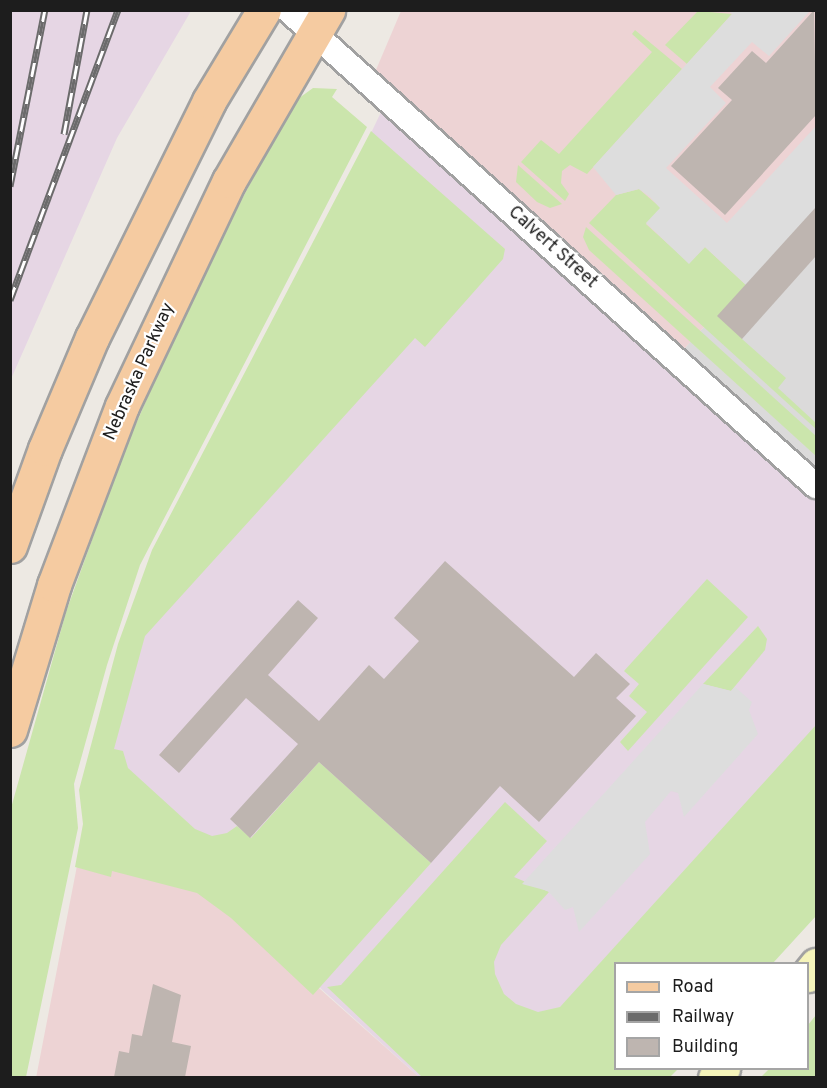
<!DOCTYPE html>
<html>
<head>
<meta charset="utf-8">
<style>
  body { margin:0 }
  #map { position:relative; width:827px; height:1088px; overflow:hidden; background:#ede9e3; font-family:Overpass,sans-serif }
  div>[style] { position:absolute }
  .residential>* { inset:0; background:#dbdada }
  .commercial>* { inset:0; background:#edd3d4 }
  .industrial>* { inset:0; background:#e6d6e4 }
  .grass>* { inset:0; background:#cbe5ac }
  .parking>* { inset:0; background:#ddd }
  .building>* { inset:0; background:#beb5b0 }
  .roads { filter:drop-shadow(2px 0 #a1a1a1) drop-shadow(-2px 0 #a1a1a1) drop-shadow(0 2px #a1a1a1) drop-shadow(0 -2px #a1a1a1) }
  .street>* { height:24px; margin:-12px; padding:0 12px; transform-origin:12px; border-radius:12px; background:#fff }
  .secondary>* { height:33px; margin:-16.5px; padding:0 16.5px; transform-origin:16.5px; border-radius:16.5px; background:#f5f4ba }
  .primary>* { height:33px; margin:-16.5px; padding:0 16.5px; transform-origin:16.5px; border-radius:16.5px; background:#f5cba1 }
  .rail>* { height:7px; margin-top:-3.5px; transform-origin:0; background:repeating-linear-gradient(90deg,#fff 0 14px,#6b6b6b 0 28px); box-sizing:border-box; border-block:2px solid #6b6b6b }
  span { translate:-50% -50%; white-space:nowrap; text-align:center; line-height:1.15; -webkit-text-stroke:4.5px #fff; paint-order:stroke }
  .street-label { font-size:18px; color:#1d1d1d }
  .frame { position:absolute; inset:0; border:12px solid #1d1d1d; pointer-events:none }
  .legend { position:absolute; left:614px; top:962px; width:195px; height:108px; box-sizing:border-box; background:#fff; border:2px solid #a5a5a5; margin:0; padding:8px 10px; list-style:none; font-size:18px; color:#1d1d1d }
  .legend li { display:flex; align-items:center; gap:12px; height:30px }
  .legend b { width:30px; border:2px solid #a5a5a5 }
</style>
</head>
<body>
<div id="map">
  <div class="residential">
    <i style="clip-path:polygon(816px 203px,816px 486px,675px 359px)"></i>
  </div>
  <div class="commercial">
    <i style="clip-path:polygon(401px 11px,816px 11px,816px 203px,675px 359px,370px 84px)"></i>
    <i style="clip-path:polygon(93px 783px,330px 998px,419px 1077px,36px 1078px)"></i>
  </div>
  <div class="industrial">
    <i style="clip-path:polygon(11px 10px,191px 11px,117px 138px,11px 379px)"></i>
    <i style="clip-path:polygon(383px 108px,816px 486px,816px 825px,616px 964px,571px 1077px,419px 1077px,93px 783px,118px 661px)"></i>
  </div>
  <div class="grass">
    <i style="clip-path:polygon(698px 11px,732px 14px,687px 64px,665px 45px)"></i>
    <i style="clip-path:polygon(635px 30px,682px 69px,587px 174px,570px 165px,562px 171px,561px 183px,569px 194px,565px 201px,521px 162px,541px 140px,559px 154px,652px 52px,632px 34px)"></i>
    <i style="clip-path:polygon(313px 88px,337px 89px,332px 97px,367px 127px,140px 565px,107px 665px,74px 784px,78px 828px,26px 1077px,11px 1078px,11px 808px,66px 612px,124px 451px,197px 285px,285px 117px,295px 101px)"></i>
    <i style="clip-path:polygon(371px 131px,505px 249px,503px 259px,425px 347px,415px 338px,145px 636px,114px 749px,123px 751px,128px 768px,195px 829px,212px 836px,227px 833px,237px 826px,251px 838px,319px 762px,431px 863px,313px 995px,231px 918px,197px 893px,112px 871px,111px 877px,75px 867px,83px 824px,79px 790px,118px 644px,152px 550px)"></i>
    <i style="clip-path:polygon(518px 165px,562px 204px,550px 208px,537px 202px,516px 182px)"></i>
    <i style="clip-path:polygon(639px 189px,661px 208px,646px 224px,689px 263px,705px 247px,746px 285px,742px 339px,786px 378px,778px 388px,816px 423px,816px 429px,589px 223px,616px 195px)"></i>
    <i style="clip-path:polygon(586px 227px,816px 436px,816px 456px,589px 250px,583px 237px)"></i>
    <i style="clip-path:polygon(707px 579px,748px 617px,628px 751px,620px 742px,647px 712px,629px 696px,639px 684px,624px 671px)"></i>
    <i style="clip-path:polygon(758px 626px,767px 639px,765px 650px,731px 691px,703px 684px)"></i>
    <i style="clip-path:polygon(816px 725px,816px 916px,773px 963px,616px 964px,616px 1068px,678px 1069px,670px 1077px,422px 1077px,327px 987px,341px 985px,505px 802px,547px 841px,514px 877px,549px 892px,501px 945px,494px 962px,495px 974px,504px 994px,516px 1004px,538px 1012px,560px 1007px)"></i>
    <i style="clip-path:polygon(816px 1015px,816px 1077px,761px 1077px,769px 1069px,808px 1068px,808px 1025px)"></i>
  </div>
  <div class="parking">
    <i style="clip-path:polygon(729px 11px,810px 11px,769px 56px,752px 42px,710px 87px,726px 103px,666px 168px,727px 223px,816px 126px,816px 207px,746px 285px,705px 247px,689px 264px,646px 223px,660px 208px,650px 197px,639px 189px,616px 195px,593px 167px,732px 14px)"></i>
    <i style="clip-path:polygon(703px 684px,731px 691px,735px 687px,752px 702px,749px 710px,758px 734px,684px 817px,678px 793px,671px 791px,645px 822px,650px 854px,579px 932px,573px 907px,565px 910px,548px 891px,522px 884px)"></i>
  </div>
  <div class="building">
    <i style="clip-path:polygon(814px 10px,816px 115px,725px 215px,671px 166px,732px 100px,718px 88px,752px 51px,766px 63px)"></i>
    <i style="clip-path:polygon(816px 207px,816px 256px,742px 339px,717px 316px)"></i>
    <i style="clip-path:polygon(445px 561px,574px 677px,596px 653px,630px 684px,616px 698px,636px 716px,539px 822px,500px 786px,431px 863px,319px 762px,250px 838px,230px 819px,298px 744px,246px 698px,179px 773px,159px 755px,298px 600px,318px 618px,268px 675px,319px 721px,369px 665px,384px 679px,419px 641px,394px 618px)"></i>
    <i style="clip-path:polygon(153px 984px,181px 995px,172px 1042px,191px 1046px,185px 1077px,114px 1077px,119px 1051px,129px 1053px,132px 1034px,142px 1036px)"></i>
  </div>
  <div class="roads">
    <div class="street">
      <i style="left:288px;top:10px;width:711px;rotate:42.04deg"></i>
    </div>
    <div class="secondary">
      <i style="left:808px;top:975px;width:13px;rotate:-51deg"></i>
      <i style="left:715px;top:1078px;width:13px;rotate:-51deg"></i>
    </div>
    <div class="primary">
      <i style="left:10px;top:546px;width:103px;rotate:-70.2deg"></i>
      <i style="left:45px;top:449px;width:121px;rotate:-67.1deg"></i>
      <i style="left:92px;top:338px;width:264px;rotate:-63.7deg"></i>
      <i style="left:209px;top:101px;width:106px;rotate:-58.9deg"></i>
      <i style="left:10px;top:730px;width:152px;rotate:-73.1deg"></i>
      <i style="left:54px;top:585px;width:191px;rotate:-69.2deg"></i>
      <i style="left:122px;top:406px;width:249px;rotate:-64.6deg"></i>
      <i style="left:229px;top:181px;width:198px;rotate:-59.9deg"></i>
    </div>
  </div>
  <div class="rail">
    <i style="left:64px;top:134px;width:126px;rotate:-79.5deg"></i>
    <i style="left:10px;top:186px;width:179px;rotate:-78.8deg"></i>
    <i style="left:10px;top:300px;width:309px;rotate:-69.6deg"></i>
  </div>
  <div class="street-label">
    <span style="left:552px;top:248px;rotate:42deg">Calvert Street</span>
    <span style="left:140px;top:372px;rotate:-66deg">Nebraska Parkway</span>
  </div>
  <div class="frame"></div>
  <ul class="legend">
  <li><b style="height:8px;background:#f5cba1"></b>Road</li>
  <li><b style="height:8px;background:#6b6b6b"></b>Railway</li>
  <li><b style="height:16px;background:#beb5b0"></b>Building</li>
  </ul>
</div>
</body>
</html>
